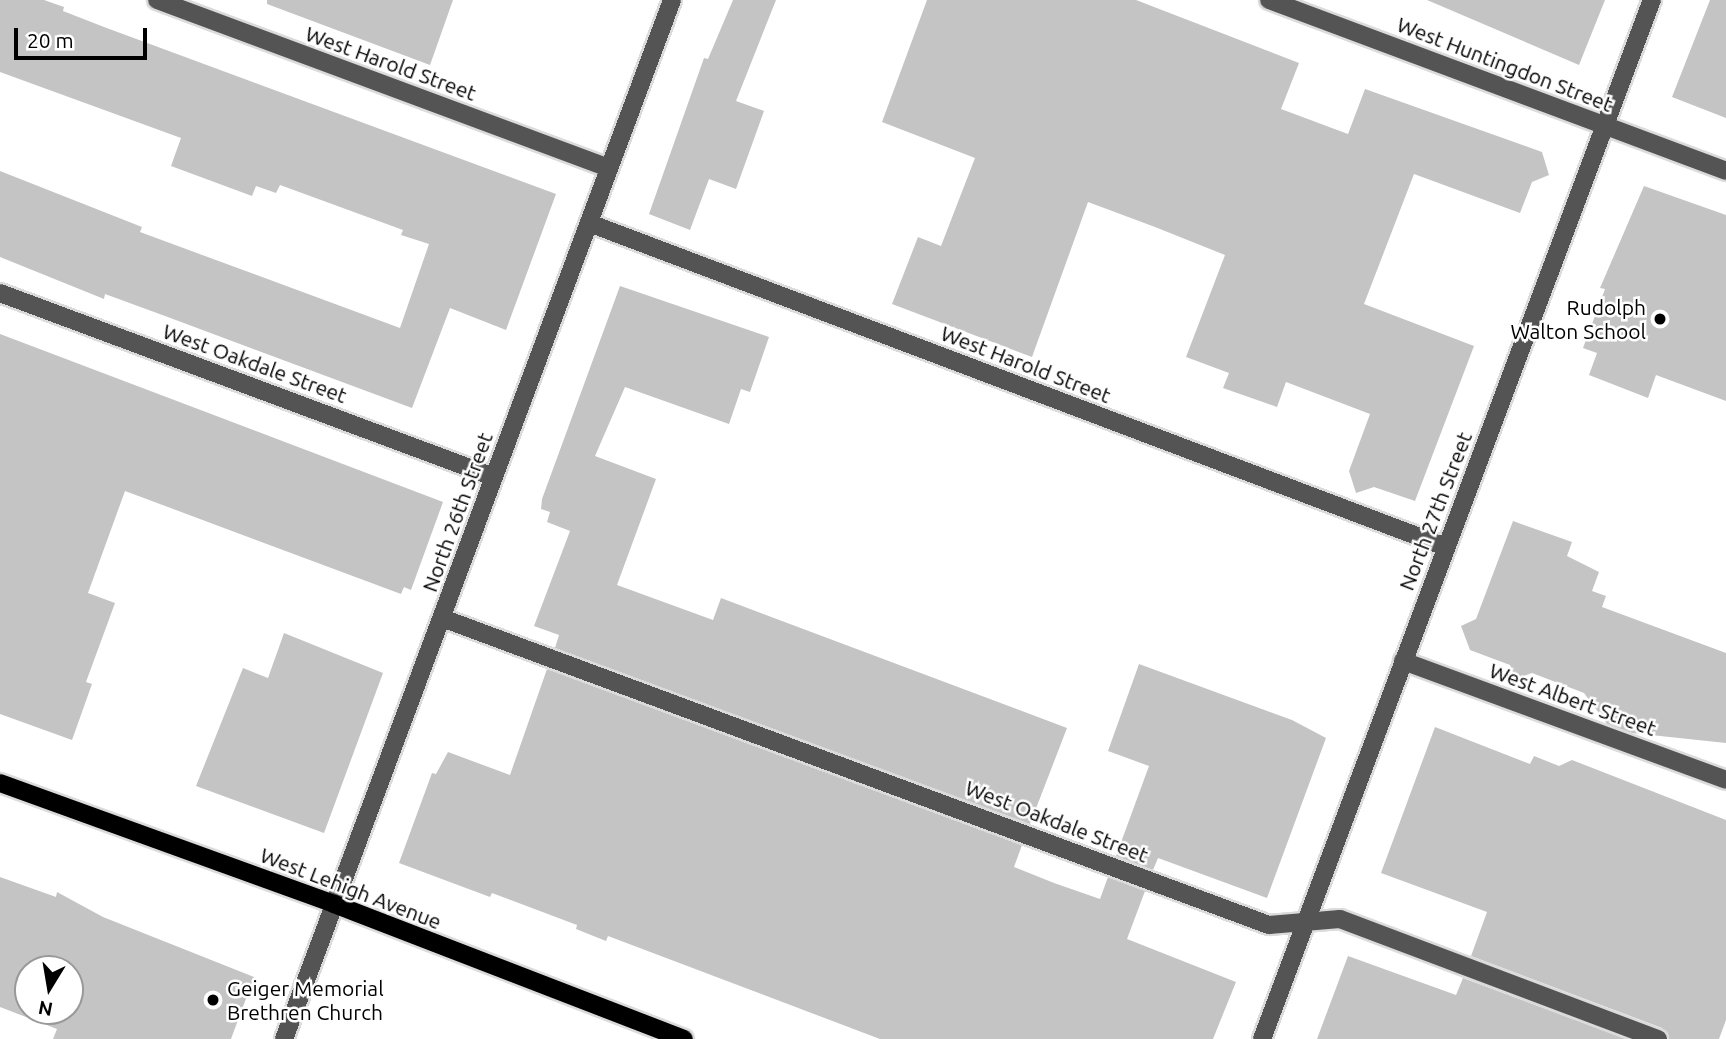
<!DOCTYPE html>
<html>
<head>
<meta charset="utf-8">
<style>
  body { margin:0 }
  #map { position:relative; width:1726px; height:1039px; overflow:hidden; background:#fff; font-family:Ubuntu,sans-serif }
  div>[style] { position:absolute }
  .building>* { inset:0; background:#c4c4c4 }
  .roads { filter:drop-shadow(2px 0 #dbdbdb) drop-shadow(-2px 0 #dbdbdb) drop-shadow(0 2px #dbdbdb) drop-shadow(0 -2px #dbdbdb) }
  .minor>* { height:18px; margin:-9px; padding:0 9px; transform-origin:9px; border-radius:9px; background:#545454 }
  .major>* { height:18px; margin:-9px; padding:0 9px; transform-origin:9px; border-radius:9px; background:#000 }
  .dots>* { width:19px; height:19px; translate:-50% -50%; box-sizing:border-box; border:4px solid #fff; border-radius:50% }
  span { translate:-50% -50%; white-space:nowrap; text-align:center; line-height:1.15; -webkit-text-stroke:5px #fff; paint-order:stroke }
  .street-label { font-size:21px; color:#000 }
  .poi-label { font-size:21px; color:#000 }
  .right { translate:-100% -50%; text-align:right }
  .left { translate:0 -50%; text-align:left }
  .north { position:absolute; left:14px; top:955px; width:70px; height:70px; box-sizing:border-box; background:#fff; border:2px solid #999; border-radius:50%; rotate:191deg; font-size:19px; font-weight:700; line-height:28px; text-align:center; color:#000 }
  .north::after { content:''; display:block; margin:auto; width:24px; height:32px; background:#000; clip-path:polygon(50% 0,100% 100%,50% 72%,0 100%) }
  .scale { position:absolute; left:14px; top:28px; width:133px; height:32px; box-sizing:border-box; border:4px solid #000; border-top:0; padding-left:9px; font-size:21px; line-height:24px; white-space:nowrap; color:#000; -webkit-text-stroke:5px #fff; paint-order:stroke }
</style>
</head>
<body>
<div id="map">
  <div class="building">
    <i style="clip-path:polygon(0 0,44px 0,64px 7px,63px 11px,104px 27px,556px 194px,506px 330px,450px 308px,412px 408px,165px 316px,105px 294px,104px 299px,0 257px,0 171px,142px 227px,140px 232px,400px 328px,429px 244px,401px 235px,403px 230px,280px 185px,276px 193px,256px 186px,252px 196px,171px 166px,181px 138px,0 72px)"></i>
    <i style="clip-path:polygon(267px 0,453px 0,430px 65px,267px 4px)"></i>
    <i style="clip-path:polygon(733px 0,776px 0,736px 101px,764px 111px,736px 189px,709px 179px,690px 230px,649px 214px,704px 58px,708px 59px)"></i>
    <i style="clip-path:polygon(927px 0,1136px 0,1299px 63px,1281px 109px,1348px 134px,1365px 89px,1542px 152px,1549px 175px,1532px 182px,1520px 213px,1414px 174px,1364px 304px,1474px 346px,1415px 501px,1374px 487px,1356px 493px,1349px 471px,1370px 414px,1286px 382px,1277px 407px,1223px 388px,1229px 373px,1186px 357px,1225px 255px,1155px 227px,1088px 202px,1032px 357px,892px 304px,918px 237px,941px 246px,975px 158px,882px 122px)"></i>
    <i style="clip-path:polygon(1427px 0,1605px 0,1579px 65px)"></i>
    <i style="clip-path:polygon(1710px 0,1726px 0,1726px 118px,1672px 97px)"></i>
    <i style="clip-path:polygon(1644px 186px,1726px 215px,1726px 401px,1656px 375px,1648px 398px,1589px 375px,1597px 353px,1583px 348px,1605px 289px,1600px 288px)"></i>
    <i style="clip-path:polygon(620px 286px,769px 337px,750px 392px,741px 389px,729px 424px,625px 387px,595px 456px,656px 479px,617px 585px,713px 620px,721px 598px,1067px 728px,1030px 824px,555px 648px,559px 635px,534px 626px,570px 531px,547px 522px,550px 512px,541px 509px,542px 499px)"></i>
    <i style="clip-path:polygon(0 334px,443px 502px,411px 590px,404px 587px,401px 594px,125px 491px,88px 593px,115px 603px,86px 682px,92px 684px,72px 740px,0 714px)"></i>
    <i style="clip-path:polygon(1513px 521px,1572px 542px,1567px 556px,1599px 572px,1592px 591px,1606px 596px,1602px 607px,1726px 653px,1726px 743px,1632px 733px,1607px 724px,1584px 693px,1532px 673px,1516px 679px,1510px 665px,1470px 650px,1461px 626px,1476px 619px)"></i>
    <i style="clip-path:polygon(284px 633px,383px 673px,324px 833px,196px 786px,243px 668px,268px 678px)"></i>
    <i style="clip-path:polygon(1139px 664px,1292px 720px,1326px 738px,1267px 898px,1158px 858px,1153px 870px,1116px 856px,1149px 766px,1108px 751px)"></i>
    <i style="clip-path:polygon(547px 669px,1022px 845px,1014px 867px,1054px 883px,1100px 899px,1108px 877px,1145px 891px,1127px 939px,1236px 982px,1213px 1039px,880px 1039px,608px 936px,606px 941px,576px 929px,577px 925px,492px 893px,490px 897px,399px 863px,432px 773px,436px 774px,448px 752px,510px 775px)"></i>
    <i style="clip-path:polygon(1435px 727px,1530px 764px,1534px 756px,1559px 766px,1572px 760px,1726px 820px,1726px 1020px,1719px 1039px,1669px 1039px,1662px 1028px,1471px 956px,1487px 912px,1381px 873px)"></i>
    <i style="clip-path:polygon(evenodd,0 877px,56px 897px,57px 892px,103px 917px,254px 977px,231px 1039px,53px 1039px,57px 1029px,0 1007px,0 877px,28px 969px,70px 969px,70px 1011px,28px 1011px,28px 969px)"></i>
    <i style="clip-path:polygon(1348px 956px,1456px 995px,1463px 978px,1626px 1039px,1317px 1039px)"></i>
  </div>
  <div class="roads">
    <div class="minor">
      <i style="left:157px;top:0;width:481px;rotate:20.4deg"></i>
      <i style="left:1269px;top:0;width:488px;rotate:20.5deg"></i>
      <i style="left:589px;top:223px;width:916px;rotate:20.71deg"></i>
      <i style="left:0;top:293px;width:527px;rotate:20.43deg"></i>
      <i style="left:442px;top:618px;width:882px;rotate:20.37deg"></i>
      <i style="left:1269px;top:925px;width:71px;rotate:-4.8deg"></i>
      <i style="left:1340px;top:919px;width:340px;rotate:20.7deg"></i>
      <i style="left:1403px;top:661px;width:344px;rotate:20.2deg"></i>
      <i style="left:284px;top:1039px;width:1109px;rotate:-69.52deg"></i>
      <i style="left:1262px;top:1039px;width:1110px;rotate:-69.43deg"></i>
    </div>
    <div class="major">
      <i style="left:0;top:783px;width:355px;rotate:19.9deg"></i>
      <i style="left:334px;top:904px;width:375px;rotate:21.1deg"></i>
    </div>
  </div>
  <div class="dots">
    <i style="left:1660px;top:319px;background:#000"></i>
    <i style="left:213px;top:1000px;background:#000"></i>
  </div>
  <div class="street-label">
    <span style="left:391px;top:63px;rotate:20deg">West Harold Street</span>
    <span style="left:1505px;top:64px;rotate:21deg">West Huntingdon Street</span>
    <span style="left:255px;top:363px;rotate:20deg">West Oakdale Street</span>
    <span style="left:1026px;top:364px;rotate:21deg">West Harold Street</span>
    <span style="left:1435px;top:511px;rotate:-69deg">North 27th Street</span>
    <span style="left:457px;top:512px;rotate:-70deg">North 26th Street</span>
    <span style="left:1573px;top:699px;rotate:20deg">West Albert Street</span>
    <span style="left:1057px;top:821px;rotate:21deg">West Oakdale Street</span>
    <span style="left:351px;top:888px;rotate:21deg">West Lehigh Avenue</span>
  </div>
  <div class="poi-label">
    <span class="right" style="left:1646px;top:319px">Rudolph<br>Walton School</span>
    <span class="left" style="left:227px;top:1000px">Geiger Memorial<br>Brethren Church</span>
  </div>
  <div class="north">N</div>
  <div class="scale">20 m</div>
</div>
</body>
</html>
